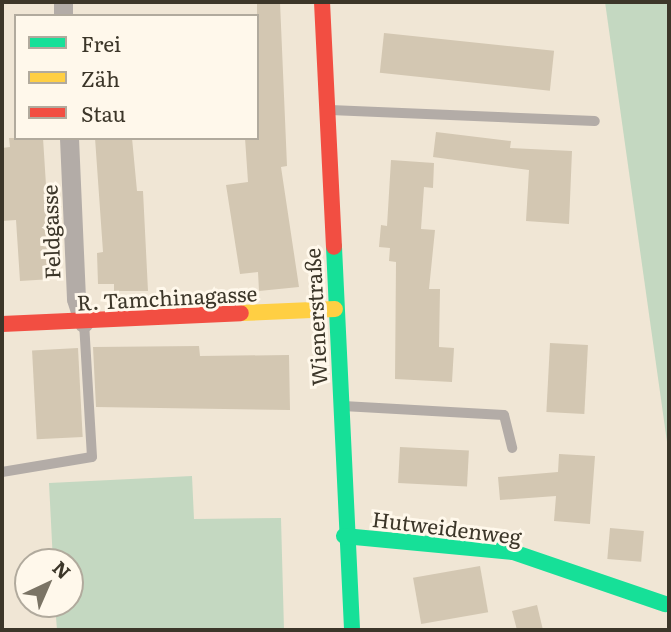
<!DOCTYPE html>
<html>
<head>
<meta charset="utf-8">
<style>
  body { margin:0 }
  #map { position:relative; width:671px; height:632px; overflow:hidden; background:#f0e6d5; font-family:Literata,serif }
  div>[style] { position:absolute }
  .green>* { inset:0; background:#c4d8c1 }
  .building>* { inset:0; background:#d3c7b2; transform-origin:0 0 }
  .lane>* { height:10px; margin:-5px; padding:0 5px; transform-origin:5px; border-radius:5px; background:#b3aca7 }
  .street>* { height:19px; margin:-9.5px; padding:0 9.5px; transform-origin:9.5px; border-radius:9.5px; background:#b3aca7 }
  .fast>* { height:16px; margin:-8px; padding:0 8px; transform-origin:8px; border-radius:8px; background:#16e098 }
  .slow>* { height:16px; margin:-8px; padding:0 8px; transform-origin:8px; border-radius:8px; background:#ffcf43 }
  .jam>* { height:16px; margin:-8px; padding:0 8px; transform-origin:8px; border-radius:8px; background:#f24e42 }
  span { translate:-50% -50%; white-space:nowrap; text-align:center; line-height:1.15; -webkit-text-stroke:6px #fff8eb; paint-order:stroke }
  .street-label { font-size:21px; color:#3c3629 }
  .frame { position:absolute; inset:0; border:4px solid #3c3629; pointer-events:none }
  .legend { position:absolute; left:14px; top:14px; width:245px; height:126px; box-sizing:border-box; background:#fff8eb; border:2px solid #b1aa9d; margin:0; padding:9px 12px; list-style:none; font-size:21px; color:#3c3629 }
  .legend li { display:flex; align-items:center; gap:14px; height:35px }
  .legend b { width:35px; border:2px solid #b1aa9d }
  .north { position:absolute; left:14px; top:548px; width:70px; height:70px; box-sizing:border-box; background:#fff8eb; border:2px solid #b1aa9d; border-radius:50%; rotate:44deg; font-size:19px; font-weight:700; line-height:28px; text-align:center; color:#3c3629 }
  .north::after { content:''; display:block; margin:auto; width:24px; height:32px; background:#7b7465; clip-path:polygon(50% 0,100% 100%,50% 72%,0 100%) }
</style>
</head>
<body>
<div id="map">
  <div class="green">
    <i style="clip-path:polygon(605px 2px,669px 2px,669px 456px)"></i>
    <i style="clip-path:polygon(192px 476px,194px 519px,281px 518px,284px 630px,57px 630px,55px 604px,70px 604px,70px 562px,53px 562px,49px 483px)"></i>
  </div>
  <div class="building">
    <i style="clip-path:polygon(257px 2px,280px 2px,287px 166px,281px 167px,299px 287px,259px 291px,258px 272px,240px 274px,226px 185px,248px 182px,245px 138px,257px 138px)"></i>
    <i style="left:384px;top:33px;width:171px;height:40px;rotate:6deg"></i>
    <i style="clip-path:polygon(436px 132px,511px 141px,510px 148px,572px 151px,569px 224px,526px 221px,529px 170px,433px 157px)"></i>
    <i style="clip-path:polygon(9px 138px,43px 138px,52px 279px,20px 281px,16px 220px,2px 221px,2px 148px,10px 147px)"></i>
    <i style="clip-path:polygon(95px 138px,132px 138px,137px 191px,143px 191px,148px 291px,114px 291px,114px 284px,98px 284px,97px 253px,103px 252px)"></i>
    <i style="clip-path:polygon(391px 160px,434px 163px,433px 188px,424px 187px,421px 229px,435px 230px,429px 289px,440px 289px,439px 347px,454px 348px,452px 382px,395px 379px,396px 262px,389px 261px,390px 248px,379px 247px,381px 225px,387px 226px)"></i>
    <i style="left:550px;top:343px;width:38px;height:69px;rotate:3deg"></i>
    <i style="clip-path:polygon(199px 346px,200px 356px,289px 355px,290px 410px,96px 407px,93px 347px)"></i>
    <i style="left:78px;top:348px;width:89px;height:46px;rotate:87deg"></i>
    <i style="left:400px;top:447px;width:69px;height:36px;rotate:3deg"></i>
    <i style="clip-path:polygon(559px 454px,595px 456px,590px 524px,554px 521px,556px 496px,500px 500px,498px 477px,558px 472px)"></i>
    <i style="left:610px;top:528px;width:34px;height:31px;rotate:5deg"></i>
    <i style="left:480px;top:566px;width:47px;height:68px;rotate:80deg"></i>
    <i style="clip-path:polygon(537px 605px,543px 630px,517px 630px,512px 611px)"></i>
  </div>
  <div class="lane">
    <i style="left:330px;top:110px;width:265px;rotate:2.4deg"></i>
    <i style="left:343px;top:406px;width:161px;rotate:3.2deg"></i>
    <i style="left:504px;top:415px;width:34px;rotate:76deg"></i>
    <i style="left:2px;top:472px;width:91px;rotate:-9.5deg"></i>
    <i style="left:92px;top:457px;width:134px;rotate:-93.4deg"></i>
  </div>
  <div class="street">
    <i style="left:63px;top:2px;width:14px;rotate:90deg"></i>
    <i style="left:69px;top:138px;width:161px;rotate:87.5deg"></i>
    <i style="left:76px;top:299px;width:25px;rotate:72deg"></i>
  </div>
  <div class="fast">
    <i style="left:334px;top:247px;width:383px;rotate:87.3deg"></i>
    <i style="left:344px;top:536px;width:170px;rotate:5.4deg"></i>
    <i style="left:513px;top:552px;width:161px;rotate:18.9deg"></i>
  </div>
  <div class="slow">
    <i style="left:241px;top:313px;width:94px;rotate:-2.4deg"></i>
  </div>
  <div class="jam">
    <i style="left:322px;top:2px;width:245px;rotate:87.2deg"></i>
    <i style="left:2px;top:324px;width:239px;rotate:-2.6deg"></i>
  </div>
  <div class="street-label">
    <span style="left:50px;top:232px;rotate:-92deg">Feldgasse</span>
    <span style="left:167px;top:297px;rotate:-3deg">R. Tamchinagasse</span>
    <span style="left:315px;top:317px;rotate:-93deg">Wienerstraße</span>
    <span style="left:447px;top:527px;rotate:7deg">Hutweidenweg</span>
  </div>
  <div class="frame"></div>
  <ul class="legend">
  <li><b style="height:9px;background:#16e098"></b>Frei</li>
  <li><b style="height:9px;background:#ffcf43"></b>Zäh</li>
  <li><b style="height:9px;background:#f24e42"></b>Stau</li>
  </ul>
  <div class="north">N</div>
</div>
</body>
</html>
